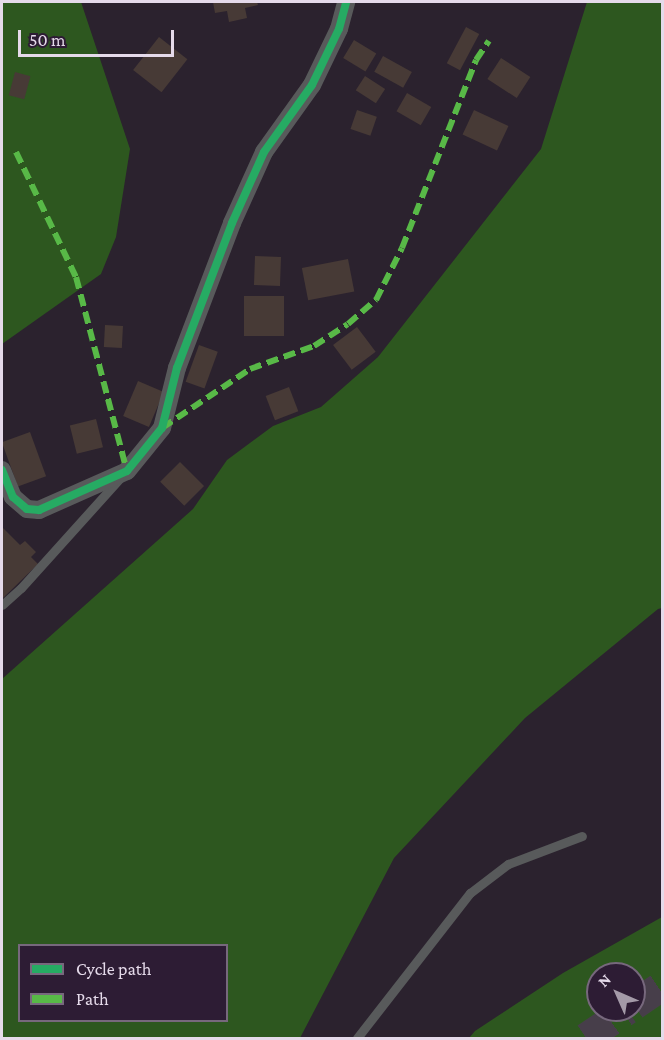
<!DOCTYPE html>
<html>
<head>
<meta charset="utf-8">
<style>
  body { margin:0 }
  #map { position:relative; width:664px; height:1040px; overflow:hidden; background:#2b222e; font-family:"Crimson Pro",serif }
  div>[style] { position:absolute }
  .forest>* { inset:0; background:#2d571f }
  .building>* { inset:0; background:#473a36; transform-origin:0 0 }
  .trunk-tunnel>* { height:30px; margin-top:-15px; transform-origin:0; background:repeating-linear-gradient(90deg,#473e4a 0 30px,transparent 0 45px) }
  .service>* { height:9px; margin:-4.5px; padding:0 4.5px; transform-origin:4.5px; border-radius:4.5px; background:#585a5b }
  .minor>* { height:18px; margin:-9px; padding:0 9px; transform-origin:9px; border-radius:9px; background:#585a5b }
  .quiet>* { height:6px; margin-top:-3px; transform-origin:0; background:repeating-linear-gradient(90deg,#58b947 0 12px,transparent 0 18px) }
  .cycleway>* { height:8px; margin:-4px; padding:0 4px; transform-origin:4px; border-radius:4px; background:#26ab63 }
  span { translate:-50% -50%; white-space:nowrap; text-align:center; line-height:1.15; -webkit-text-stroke:5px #2d1c34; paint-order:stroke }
  .frame { position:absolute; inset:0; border:3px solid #e5daea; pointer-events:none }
  .legend { position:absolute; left:18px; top:944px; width:210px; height:78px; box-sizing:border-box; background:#2d1c34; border:2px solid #77687d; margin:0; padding:8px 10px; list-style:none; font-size:18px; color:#e5daea }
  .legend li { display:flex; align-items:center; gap:12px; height:30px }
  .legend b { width:30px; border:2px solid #77687d }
  .north { position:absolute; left:586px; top:962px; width:60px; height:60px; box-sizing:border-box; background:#2d1c34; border:2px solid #77687d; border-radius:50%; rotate:315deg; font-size:16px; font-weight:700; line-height:24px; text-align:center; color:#e5daea }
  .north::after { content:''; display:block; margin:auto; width:21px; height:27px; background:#a49aa8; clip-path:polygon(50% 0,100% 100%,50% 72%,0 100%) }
  .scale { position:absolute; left:18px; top:30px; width:156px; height:27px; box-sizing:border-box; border:3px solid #e5daea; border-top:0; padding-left:8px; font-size:18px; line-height:21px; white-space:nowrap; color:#e5daea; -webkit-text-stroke:4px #2d1c34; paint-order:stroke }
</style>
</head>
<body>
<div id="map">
  <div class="forest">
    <i style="clip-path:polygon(2px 2px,81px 2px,130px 149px,116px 237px,101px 274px,2px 344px)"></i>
    <i style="clip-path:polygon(evenodd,587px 2px,662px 2px,662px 608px,658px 609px,525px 718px,394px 858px,300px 1038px,2px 1038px,2px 679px,193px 509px,227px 460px,273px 426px,321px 407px,378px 357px,541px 149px,587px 2px,20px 946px,226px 946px,226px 1020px,20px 1020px,20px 946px)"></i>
    <i style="clip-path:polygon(evenodd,662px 917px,662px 1038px,469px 1038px,475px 1031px,563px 973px,662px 917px,598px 974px,634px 974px,634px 1010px,598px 1010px,598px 974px)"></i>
  </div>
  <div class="building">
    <i style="clip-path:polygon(213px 2px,257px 2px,258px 5px,245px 8px,247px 18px,229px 22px,227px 11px,215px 13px)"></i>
    <i style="left:466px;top:27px;width:15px;height:41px;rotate:28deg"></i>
    <i style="left:159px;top:37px;width:36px;height:42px;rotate:38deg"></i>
    <i style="left:354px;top:40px;width:26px;height:21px;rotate:31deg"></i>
    <i style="left:383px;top:56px;width:33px;height:18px;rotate:29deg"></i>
    <i style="left:501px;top:58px;width:35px;height:25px;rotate:33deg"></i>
    <i style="left:15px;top:72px;width:16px;height:24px;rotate:15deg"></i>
    <i style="left:365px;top:76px;width:24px;height:17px;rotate:33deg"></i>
    <i style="left:407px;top:93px;width:28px;height:21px;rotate:30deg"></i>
    <i style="left:357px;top:110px;width:21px;height:20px;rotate:19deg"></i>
    <i style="left:474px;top:110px;width:38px;height:27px;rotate:25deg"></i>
    <i style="left:255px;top:256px;width:26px;height:29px;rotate:2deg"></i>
    <i style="left:348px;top:259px;width:33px;height:47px;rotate:79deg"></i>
    <i style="left:244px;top:296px;width:40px;height:40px"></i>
    <i style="left:105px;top:325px;width:18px;height:22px;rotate:3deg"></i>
    <i style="left:357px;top:327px;width:31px;height:30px;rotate:53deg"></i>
    <i style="left:199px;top:345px;width:20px;height:39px;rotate:20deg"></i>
    <i style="left:138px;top:381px;width:28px;height:38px;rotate:23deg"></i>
    <i style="left:289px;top:387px;width:26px;height:25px;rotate:69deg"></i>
    <i style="left:96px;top:419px;width:29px;height:27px;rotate:76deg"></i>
    <i style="left:30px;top:432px;width:47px;height:30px;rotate:70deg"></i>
    <i style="left:180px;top:462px;width:34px;height:28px;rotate:45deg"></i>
    <i style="clip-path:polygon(3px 528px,20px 545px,25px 541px,36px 552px,31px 557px,38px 564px,2px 599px)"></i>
  </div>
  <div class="trunk-tunnel">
    <i style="left:634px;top:1005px;width:34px;rotate:-34deg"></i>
    <i style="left:586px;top:1038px;width:50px;rotate:-34.3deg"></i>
  </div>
  <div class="service">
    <i style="left:2px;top:605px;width:25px;rotate:-42deg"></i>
    <i style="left:21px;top:588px;width:147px;rotate:-48deg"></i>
    <i style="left:357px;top:1038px;width:184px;rotate:-52.1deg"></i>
    <i style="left:470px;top:893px;width:48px;rotate:-37.3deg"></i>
    <i style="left:508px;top:864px;width:79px;rotate:-20.7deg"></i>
  </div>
  <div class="minor">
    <i style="left:2px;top:470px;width:29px;rotate:68deg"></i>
    <i style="left:13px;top:497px;width:18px;rotate:41deg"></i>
    <i style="left:27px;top:509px;width:12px;rotate:5deg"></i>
    <i style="left:39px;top:510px;width:96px;rotate:-23.9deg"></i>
    <i style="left:127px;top:471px;width:55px;rotate:-50.9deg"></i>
    <i style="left:162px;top:428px;width:62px;rotate:-76deg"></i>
    <i style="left:177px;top:368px;width:155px;rotate:-69.2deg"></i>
    <i style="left:232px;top:223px;width:78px;rotate:-65.7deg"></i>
    <i style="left:264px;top:152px;width:82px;rotate:-54.4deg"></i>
    <i style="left:312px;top:85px;width:62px;rotate:-64.3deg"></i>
    <i style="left:339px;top:29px;width:28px;rotate:-75deg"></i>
  </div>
  <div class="quiet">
    <i style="left:16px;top:152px;width:139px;rotate:64.4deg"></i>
    <i style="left:76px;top:277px;width:201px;rotate:75.3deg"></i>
    <i style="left:162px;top:428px;width:106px;rotate:-33.8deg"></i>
    <i style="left:250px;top:369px;width:68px;rotate:-19.8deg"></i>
    <i style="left:314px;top:346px;width:40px;rotate:-32.9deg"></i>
    <i style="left:348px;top:324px;width:37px;rotate:-41deg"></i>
    <i style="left:376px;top:300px;width:58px;rotate:-63.4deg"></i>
    <i style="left:402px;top:248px;width:202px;rotate:-68.5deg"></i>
    <i style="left:476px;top:60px;width:23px;rotate:-56deg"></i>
  </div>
  <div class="cycleway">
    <i style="left:2px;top:470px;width:29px;rotate:68deg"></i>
    <i style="left:13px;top:497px;width:18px;rotate:41deg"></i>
    <i style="left:27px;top:509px;width:12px;rotate:5deg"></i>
    <i style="left:39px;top:510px;width:96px;rotate:-23.9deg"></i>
    <i style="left:127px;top:471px;width:55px;rotate:-50.9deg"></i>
    <i style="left:162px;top:428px;width:62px;rotate:-76deg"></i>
    <i style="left:177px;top:368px;width:155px;rotate:-69.2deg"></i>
    <i style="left:232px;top:223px;width:78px;rotate:-65.7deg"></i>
    <i style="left:264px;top:152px;width:82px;rotate:-54.4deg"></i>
    <i style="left:312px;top:85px;width:62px;rotate:-64.3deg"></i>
    <i style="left:339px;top:29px;width:28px;rotate:-75deg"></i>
  </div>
  <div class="frame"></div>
  <ul class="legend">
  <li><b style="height:8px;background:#26ab63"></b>Cycle path</li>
  <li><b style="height:8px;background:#58b947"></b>Path</li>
  </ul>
  <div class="north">N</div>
  <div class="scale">50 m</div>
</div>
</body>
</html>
